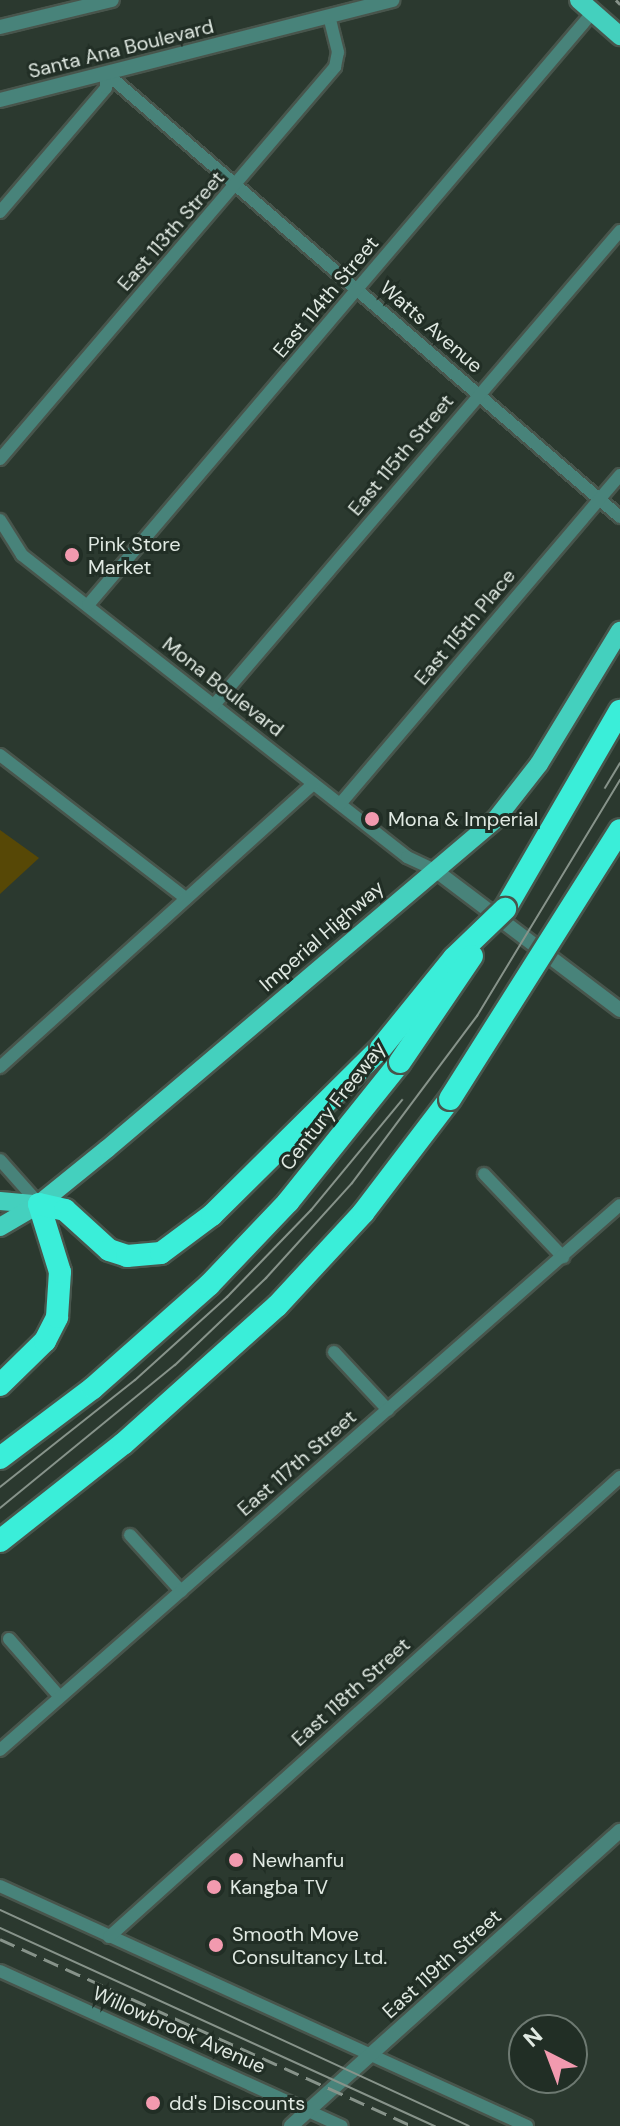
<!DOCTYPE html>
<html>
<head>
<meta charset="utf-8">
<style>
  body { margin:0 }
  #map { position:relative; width:620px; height:2126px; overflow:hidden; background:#2b392f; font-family:"DM Sans",sans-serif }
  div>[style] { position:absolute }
  .green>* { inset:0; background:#574806 }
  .roads { filter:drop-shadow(2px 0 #48554c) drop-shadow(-2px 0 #48554c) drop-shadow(0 2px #48554c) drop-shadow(0 -2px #48554c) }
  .minor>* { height:12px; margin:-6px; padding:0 6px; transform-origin:6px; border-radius:6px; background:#48837a }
  .tertiary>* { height:14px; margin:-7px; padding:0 7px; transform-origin:7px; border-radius:7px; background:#48837a }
  .primary>* { height:18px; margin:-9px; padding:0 9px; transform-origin:9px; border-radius:9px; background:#44d0be }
  .motorway>* { height:22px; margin:-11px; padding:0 11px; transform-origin:11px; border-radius:11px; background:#3aeed9 }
  .tram>* { height:2px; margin:-1px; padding:0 1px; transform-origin:1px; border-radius:1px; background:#87938a }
  .rail>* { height:3px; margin-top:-1.5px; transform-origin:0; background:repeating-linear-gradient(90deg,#87938a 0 16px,transparent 0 24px) }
  .bridges { filter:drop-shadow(2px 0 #48554c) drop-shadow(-2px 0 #48554c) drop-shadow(0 2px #48554c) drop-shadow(0 -2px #48554c) }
  .motorway-bridge>* { height:22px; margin:-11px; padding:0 11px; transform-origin:11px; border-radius:11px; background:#3aeed9 }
  .dots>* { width:22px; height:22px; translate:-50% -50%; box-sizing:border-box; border:4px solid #212e25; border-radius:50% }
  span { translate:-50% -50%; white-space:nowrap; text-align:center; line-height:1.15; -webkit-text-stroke:6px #212e25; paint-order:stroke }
  .street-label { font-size:20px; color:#e0e9e2 }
  .poi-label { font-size:20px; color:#e0e9e2 }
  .left { translate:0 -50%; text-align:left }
  .north { position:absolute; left:508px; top:2014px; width:80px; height:80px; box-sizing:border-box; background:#212e25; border:2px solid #6d7971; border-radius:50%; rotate:318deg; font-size:22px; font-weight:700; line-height:32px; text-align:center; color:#e0e9e2 }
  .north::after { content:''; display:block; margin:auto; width:28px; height:36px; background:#f29aaf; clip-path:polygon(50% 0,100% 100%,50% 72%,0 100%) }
</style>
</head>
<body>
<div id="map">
  <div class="green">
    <i style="clip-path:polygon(0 830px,39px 858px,0 894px)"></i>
  </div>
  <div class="roads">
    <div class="minor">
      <i style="left:106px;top:73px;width:679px;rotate:40.82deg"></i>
      <i style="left:0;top:212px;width:163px;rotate:-49.5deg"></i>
      <i style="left:106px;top:88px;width:15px;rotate:-90deg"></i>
      <i style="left:0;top:459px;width:516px;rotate:-49.48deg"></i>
      <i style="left:335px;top:67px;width:15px;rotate:-79deg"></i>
      <i style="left:338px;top:52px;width:37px;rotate:-104deg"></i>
      <i style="left:0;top:520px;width:41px;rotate:57.8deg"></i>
      <i style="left:22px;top:555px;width:489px;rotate:38.1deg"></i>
      <i style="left:407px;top:857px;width:31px;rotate:25deg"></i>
      <i style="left:88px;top:605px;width:779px;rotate:-49.58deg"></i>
      <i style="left:214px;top:705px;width:624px;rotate:-49.42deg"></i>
      <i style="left:0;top:755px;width:235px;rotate:37.6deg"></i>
      <i style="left:340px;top:804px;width:432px;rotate:-49.6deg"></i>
      <i style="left:0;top:1067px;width:422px;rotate:-42.1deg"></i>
      <i style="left:0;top:1160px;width:59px;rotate:48.4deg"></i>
      <i style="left:484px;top:1174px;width:115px;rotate:46.4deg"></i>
      <i style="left:334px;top:1352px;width:79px;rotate:47deg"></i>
      <i style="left:130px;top:1535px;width:76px;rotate:47.7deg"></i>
      <i style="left:9px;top:1639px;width:76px;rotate:48.7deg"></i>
      <i style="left:0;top:1750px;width:825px;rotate:-41.32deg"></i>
      <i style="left:0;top:1886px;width:579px;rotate:24.48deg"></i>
      <i style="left:109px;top:1937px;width:688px;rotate:-41.99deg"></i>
      <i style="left:0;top:1971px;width:375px;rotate:24.4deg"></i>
    </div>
    <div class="tertiary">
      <i style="left:0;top:27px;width:115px;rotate:-13.6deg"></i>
      <i style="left:0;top:100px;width:405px;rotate:-14.3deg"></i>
      <i style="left:435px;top:870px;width:232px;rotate:37.1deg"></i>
      <i style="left:291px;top:2126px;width:442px;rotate:-41.9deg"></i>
    </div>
    <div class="primary">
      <i style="left:579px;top:0;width:55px;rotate:41.3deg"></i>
      <i style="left:0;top:1201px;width:36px;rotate:5deg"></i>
      <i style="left:0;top:1227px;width:45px;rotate:-30.5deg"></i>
      <i style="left:39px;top:1204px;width:87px;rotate:-39deg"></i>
      <i style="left:107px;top:1149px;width:510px;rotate:-40.31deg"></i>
      <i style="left:496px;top:819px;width:70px;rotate:-52deg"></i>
      <i style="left:539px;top:764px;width:156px;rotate:-58.7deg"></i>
    </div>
    <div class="motorway">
      <i style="left:505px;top:909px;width:229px;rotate:-59.9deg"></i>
      <i style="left:0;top:1385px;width:63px;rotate:-44.4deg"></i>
      <i style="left:45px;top:1341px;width:27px;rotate:-63deg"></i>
      <i style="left:57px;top:1317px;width:45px;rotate:-86.2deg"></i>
      <i style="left:60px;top:1272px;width:71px;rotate:-107.2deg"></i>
      <i style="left:39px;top:1204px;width:27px;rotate:13deg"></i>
      <i style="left:65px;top:1210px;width:59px;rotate:42.3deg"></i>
      <i style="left:109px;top:1250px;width:19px;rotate:18deg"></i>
      <i style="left:127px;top:1256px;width:34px;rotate:-5deg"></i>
      <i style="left:161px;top:1253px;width:64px;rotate:-36.7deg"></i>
      <i style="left:212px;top:1215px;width:238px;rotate:-44.7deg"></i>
      <i style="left:0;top:1458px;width:116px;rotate:-37deg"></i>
      <i style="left:93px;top:1388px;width:155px;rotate:-41.6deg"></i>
      <i style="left:209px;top:1285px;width:115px;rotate:-46.4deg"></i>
      <i style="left:288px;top:1202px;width:179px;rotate:-51.3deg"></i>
      <i style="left:0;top:1541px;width:157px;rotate:-38.3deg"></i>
      <i style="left:123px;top:1444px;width:207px;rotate:-41.9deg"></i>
      <i style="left:277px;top:1306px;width:127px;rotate:-47.2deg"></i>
      <i style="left:363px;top:1213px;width:143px;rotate:-52.7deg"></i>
    </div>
  </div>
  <div class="tram">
    <i style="left:605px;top:788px;width:29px;rotate:-59deg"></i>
    <i style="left:0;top:1487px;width:172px;rotate:-38.4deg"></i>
    <i style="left:135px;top:1380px;width:124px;rotate:-42.1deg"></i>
    <i style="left:227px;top:1297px;width:121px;rotate:-46deg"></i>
    <i style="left:311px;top:1210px;width:143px;rotate:-50.4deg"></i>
    <i style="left:0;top:1508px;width:226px;rotate:-39.3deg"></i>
    <i style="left:175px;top:1365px;width:126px;rotate:-43.7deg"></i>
    <i style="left:266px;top:1278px;width:128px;rotate:-47.8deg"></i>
    <i style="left:352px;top:1183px;width:209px;rotate:-53.2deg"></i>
    <i style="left:477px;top:1016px;width:276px;rotate:-58.8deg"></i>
    <i style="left:0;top:1910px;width:516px;rotate:24.73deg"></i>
    <i style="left:0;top:1928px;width:478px;rotate:24.5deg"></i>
  </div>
  <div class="rail">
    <i style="left:616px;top:0;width:6px;rotate:45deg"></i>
    <i style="left:0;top:1939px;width:453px;rotate:24.4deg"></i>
  </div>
  <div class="bridges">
    <div class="motorway-bridge">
      <i style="left:381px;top:1048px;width:116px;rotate:-51deg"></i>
      <i style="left:454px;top:958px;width:71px;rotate:-43.9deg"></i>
      <i style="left:400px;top:1062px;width:128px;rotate:-55.8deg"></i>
      <i style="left:450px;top:1099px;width:318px;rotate:-57.7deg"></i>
    </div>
  </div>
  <div class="dots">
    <i style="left:72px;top:555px;background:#f29aaf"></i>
    <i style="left:372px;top:819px;background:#f29aaf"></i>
    <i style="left:236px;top:1860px;background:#f29aaf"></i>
    <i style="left:214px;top:1887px;background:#f29aaf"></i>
    <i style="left:216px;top:1945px;background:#f29aaf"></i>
    <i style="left:153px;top:2103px;background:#f29aaf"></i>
  </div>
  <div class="street-label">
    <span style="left:121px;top:49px;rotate:-14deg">Santa Ana Boulevard</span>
    <span style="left:171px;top:231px;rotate:-49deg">East 113th Street</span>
    <span style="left:326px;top:297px;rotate:-50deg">East 114th Street</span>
    <span style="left:431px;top:327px;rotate:41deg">Watts Avenue</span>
    <span style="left:401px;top:455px;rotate:-50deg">East 115th Street</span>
    <span style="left:465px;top:627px;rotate:-50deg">East 115th Place</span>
    <span style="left:223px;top:687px;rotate:38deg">Mona Boulevard</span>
    <span style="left:322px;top:936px;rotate:-41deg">Imperial Highway</span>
    <span style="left:333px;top:1106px;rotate:-52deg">Century Freeway</span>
    <span style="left:297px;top:1463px;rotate:-41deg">East 117th Street</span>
    <span style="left:351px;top:1692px;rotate:-42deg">East 118th Street</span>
    <span style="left:442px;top:1964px;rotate:-42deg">East 119th Street</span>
    <span style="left:179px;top:2030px;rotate:24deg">Willowbrook Avenue</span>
  </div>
  <div class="poi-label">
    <span class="left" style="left:88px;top:556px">Pink Store<br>Market</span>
    <span class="left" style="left:388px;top:819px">Mona &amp; Imperial</span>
    <span class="left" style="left:252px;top:1860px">Newhanfu</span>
    <span class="left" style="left:230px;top:1887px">Kangba TV</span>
    <span class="left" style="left:232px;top:1946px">Smooth Move<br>Consultancy Ltd.</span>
    <span class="left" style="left:169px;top:2103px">dd's Discounts</span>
  </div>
  <div class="north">N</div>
</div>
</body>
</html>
